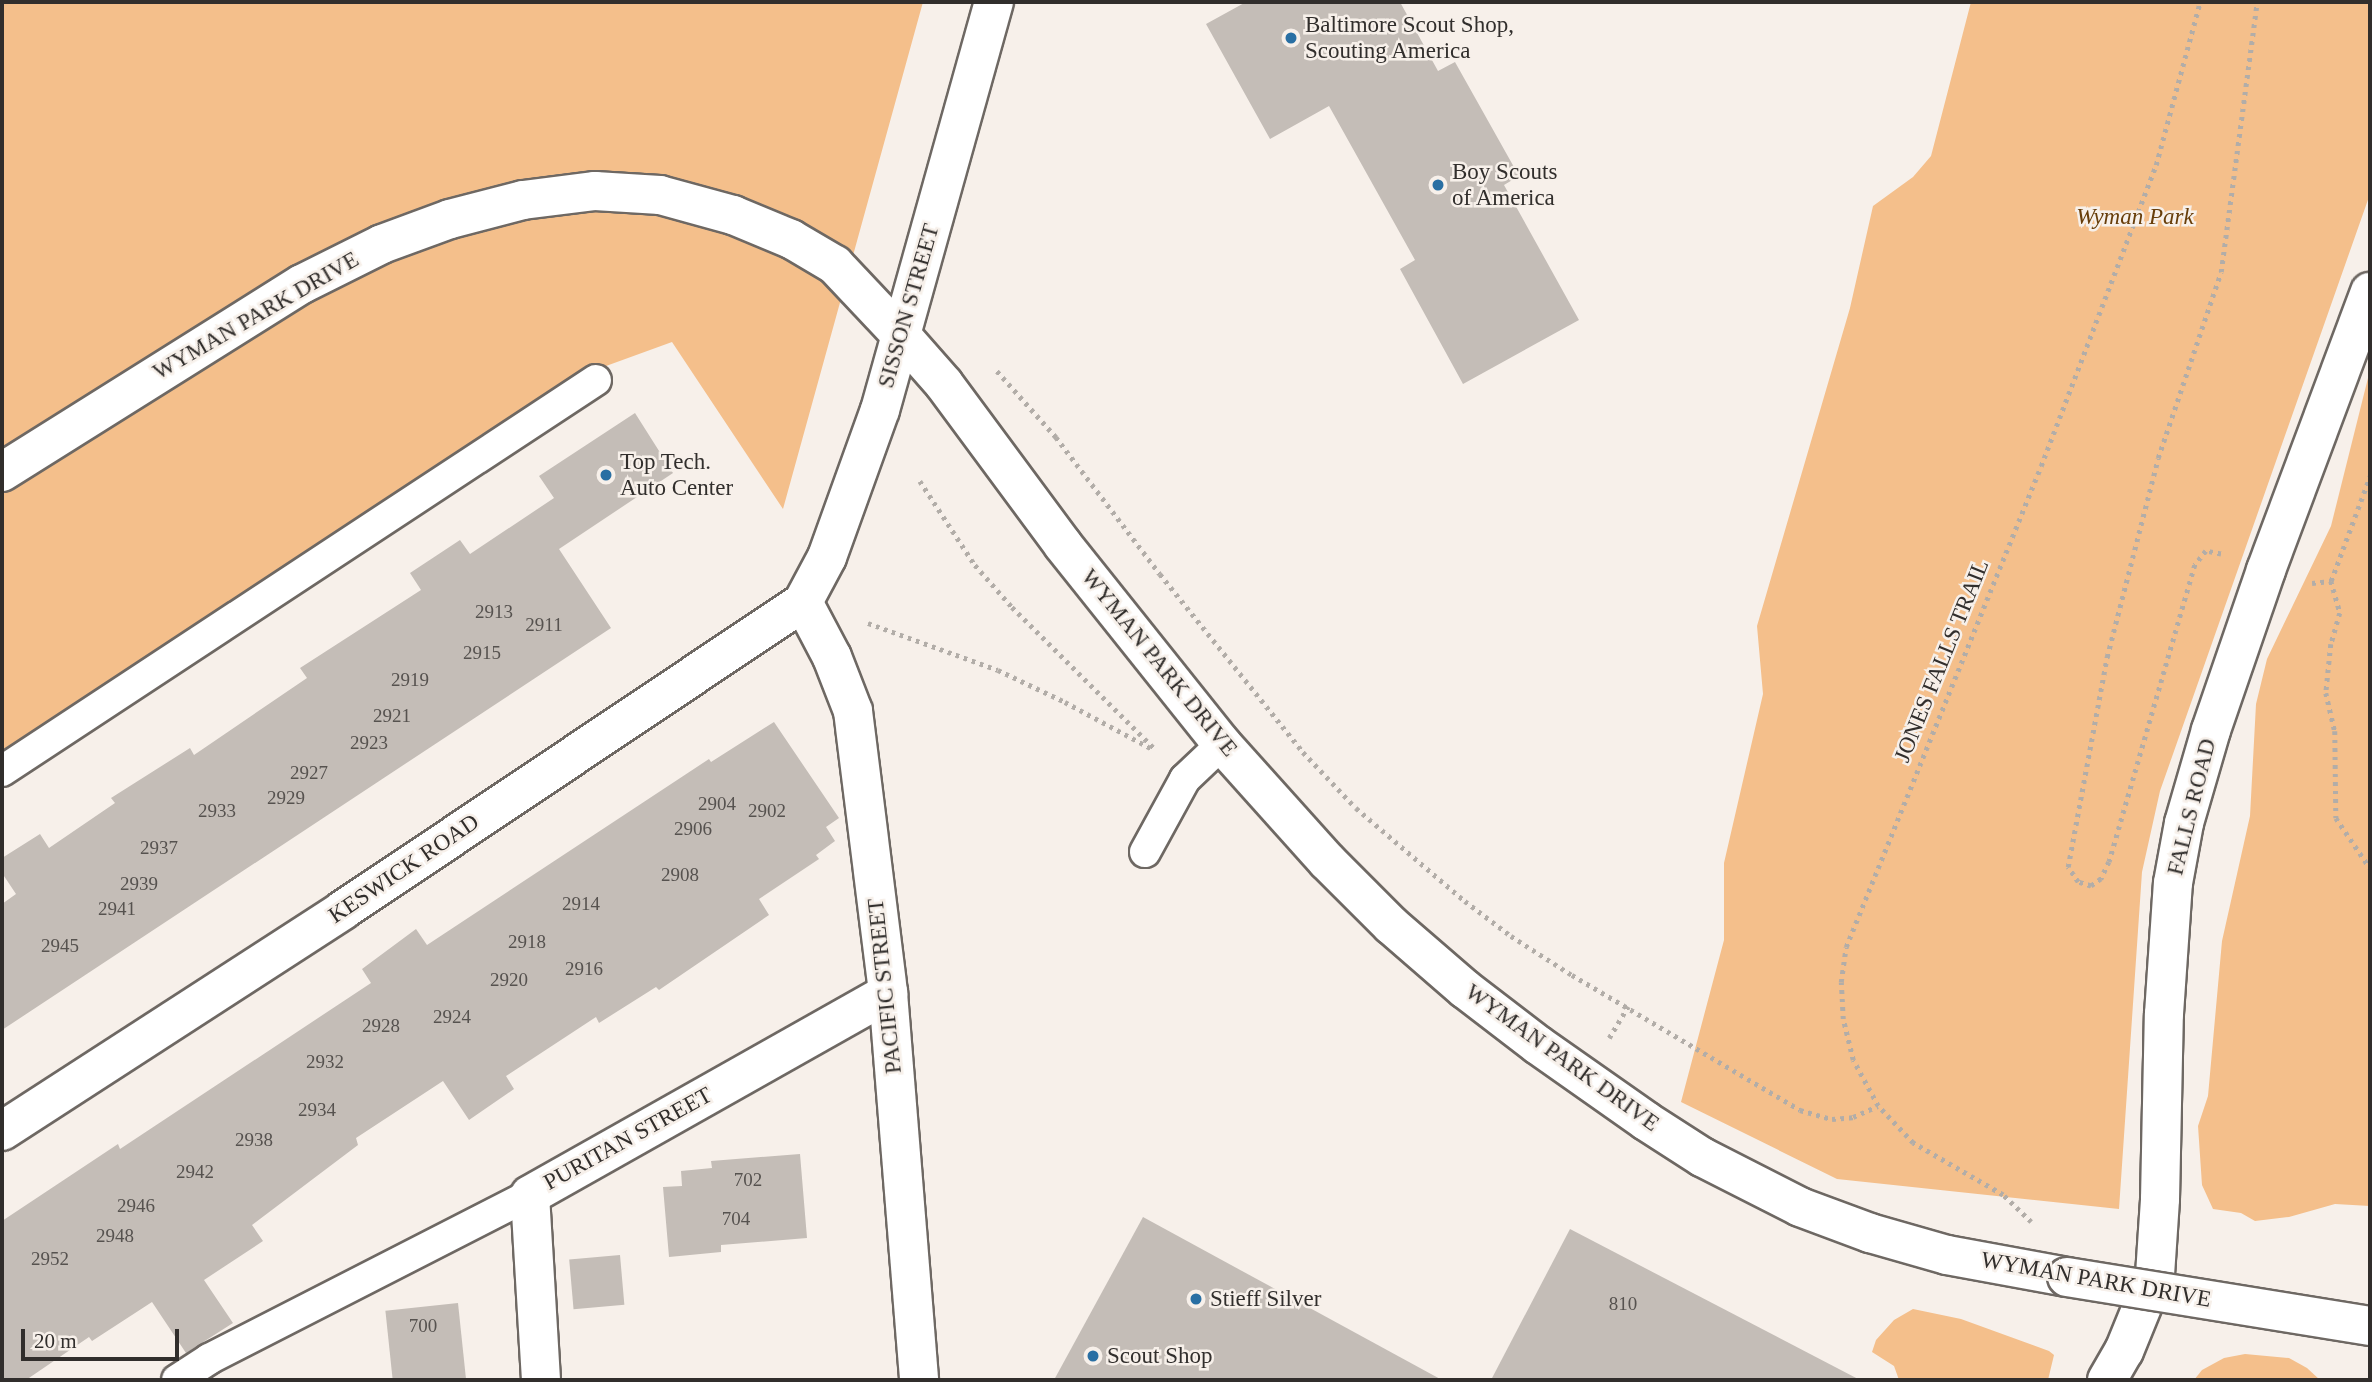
<!DOCTYPE html>
<html>
<head>
<meta charset="utf-8">
<style>
  body { margin:0 }
  #map { position:relative; width:2372px; height:1382px; overflow:hidden; background:#f7f0ea; font-family:Georgia,serif }
  div>[style] { position:absolute }
  .green>* { inset:0; background:#f4bf8b }
  .building>* { inset:0; background:#c4bdb7; transform-origin:0 0 }
  .path>* { height:4.5px; margin-top:-2.25px; transform-origin:0; background:repeating-linear-gradient(90deg,#b2ada8 0 3.5px,transparent 0 8.5px) }
  .roads { filter:drop-shadow(2px 0 #6e6863) drop-shadow(-2px 0 #6e6863) drop-shadow(0 2px #6e6863) drop-shadow(0 -2px #6e6863) }
  .lane>* { height:30px; margin:-15px; padding:0 15px; transform-origin:15px; border-radius:15px; background:#fff }
  .street>* { height:38px; margin:-19px; padding:0 19px; transform-origin:19px; border-radius:19px; background:#fff }
  .secondary>* { height:38px; margin:-19px; padding:0 19px; transform-origin:19px; border-radius:19px; background:#fff }
  .bridges { filter:drop-shadow(2px 0 #6e6863) drop-shadow(-2px 0 #6e6863) drop-shadow(0 2px #6e6863) drop-shadow(0 -2px #6e6863) }
  .street-bridge>* { height:38px; margin:-19px; padding:0 19px; transform-origin:19px; border-radius:19px; background:#fff }
  .dots>* { width:19px; height:19px; translate:-50% -50%; box-sizing:border-box; border:4px solid #f7f0ea; border-radius:50% }
  span { translate:-50% -50%; white-space:nowrap; text-align:center; line-height:1.15; -webkit-text-stroke:5px #f7f0ea; paint-order:stroke }
  .number-label { font-size:19px; color:#56524f }
  .number-label span { -webkit-text-stroke-width:0 }
  .poi-label { font-size:23px; color:#312e2c }
  .left { translate:0 -50%; text-align:left }
  .park-label { font-size:23px; color:#683e0a; font-style:italic }
  .street-label { font-size:23px; color:#312e2c }
  .frame { position:absolute; inset:0; border:4px solid #312e2c; pointer-events:none }
  .scale { position:absolute; left:21px; top:1329px; width:158px; height:32px; box-sizing:border-box; border:4px solid #312e2c; border-top:0; padding-left:9px; font-size:21px; line-height:24px; white-space:nowrap; color:#312e2c; -webkit-text-stroke:5px #f7f0ea; paint-order:stroke }
</style>
</head>
<body>
<div id="map">
  <div class="green">
    <i style="clip-path:polygon(2px 2px,923px 2px,783px 509px,672px 342px,584px 374px,2px 759px)"></i>
    <i style="clip-path:polygon(1971px 2px,2370px 2px,2370px 194px,2160px 791px,2142px 872px,2119px 1209px,1837px 1179px,1681px 1102px,1724px 940px,1724px 863px,1763px 694px,1757px 626px,1850px 308px,1873px 206px,1913px 177px,1931px 156px)"></i>
    <i style="clip-path:polygon(2370px 370px,2370px 1206px,2335px 1204px,2289px 1217px,2255px 1221px,2241px 1213px,2213px 1209px,2202px 1185px,2198px 1126px,2208px 1096px,2222px 941px,2250px 816px,2256px 704px,2267px 659px,2331px 526px)"></i>
    <i style="clip-path:polygon(1913px 1309px,1961px 1319px,2049px 1351px,2054px 1355px,2048px 1380px,1899px 1380px,1894px 1366px,1872px 1352px,1876px 1340px,1894px 1320px)"></i>
    <i style="clip-path:polygon(2245px 1354px,2289px 1358px,2307px 1368px,2320px 1380px,2194px 1380px,2202px 1370px,2224px 1358px)"></i>
  </div>
  <div class="building">
    <i style="clip-path:polygon(1246px 2px,1400px 2px,1438px 71px,1455px 62px,1519px 176px,1504px 185px,1579px 320px,1463px 384px,1400px 269px,1415px 260px,1329px 106px,1270px 139px,1206px 24px)"></i>
    <i style="clip-path:polygon(635px 413px,673px 473px,559px 549px,611px 628px,2px 1030px,2px 904px,16px 894px,2px 873px,2px 858px,40px 834px,49px 848px,115px 803px,111px 798px,190px 748px,194px 755px,307px 678px,300px 668px,421px 590px,410px 573px,460px 540px,470px 554px,554px 498px,539px 476px)"></i>
    <i style="clip-path:polygon(774px 722px,839px 818px,826px 827px,835px 841px,816px 855px,819px 859px,759px 899px,769px 915px,659px 990px,656px 987px,599px 1023px,596px 1017px,506px 1076px,514px 1089px,469px 1120px,443px 1081px,356px 1138px,358px 1145px,252px 1225px,263px 1241px,204px 1280px,233px 1323px,186px 1353px,152px 1302px,92px 1341px,89px 1337px,26px 1380px,2px 1380px,2px 1221px,118px 1144px,120px 1149px,371px 983px,362px 969px,416px 929px,427px 945px,709px 759px,711px 762px)"></i>
    <i style="clip-path:polygon(800px 1154px,807px 1238px,721px 1245px,721px 1252px,669px 1257px,663px 1187px,682px 1186px,681px 1171px,712px 1168px,711px 1161px)"></i>
    <i style="clip-path:polygon(1143px 1217px,1442px 1380px,1054px 1380px)"></i>
    <i style="clip-path:polygon(1570px 1229px,1860px 1380px,1491px 1380px)"></i>
    <i style="left:620px;top:1255px;width:50px;height:51px;rotate:85deg"></i>
    <i style="left:458px;top:1303px;width:77px;height:73px;rotate:84deg"></i>
  </div>
  <div class="path">
    <i style="left:997px;top:371px;width:89px;rotate:48.2deg"></i>
    <i style="left:1056px;top:437px;width:172px;rotate:52.8deg"></i>
    <i style="left:1160px;top:574px;width:228px;rotate:51.2deg"></i>
    <i style="left:1303px;top:752px;width:77px;rotate:46.6deg"></i>
    <i style="left:1356px;top:808px;width:143px;rotate:40.5deg"></i>
    <i style="left:1465px;top:901px;width:58px;rotate:37.3deg"></i>
    <i style="left:1511px;top:936px;width:72px;rotate:32.6deg"></i>
    <i style="left:1572px;top:975px;width:265px;rotate:30.6deg"></i>
    <i style="left:1800px;top:1110px;width:33px;rotate:16deg"></i>
    <i style="left:1832px;top:1119px;width:21px;rotate:-5deg"></i>
    <i style="left:1853px;top:1117px;width:27px;rotate:-24deg"></i>
    <i style="left:920px;top:481px;width:100px;rotate:56.8deg"></i>
    <i style="left:975px;top:565px;width:56px;rotate:48.6deg"></i>
    <i style="left:1012px;top:607px;width:202px;rotate:44.8deg"></i>
    <i style="left:2221px;top:554px;width:15px;rotate:-169deg"></i>
    <i style="left:2206px;top:551px;width:18px;rotate:128deg"></i>
    <i style="left:2195px;top:565px;width:309px;rotate:106.1deg"></i>
    <i style="left:2109px;top:862px;width:19px;rotate:115deg"></i>
    <i style="left:2101px;top:879px;width:12px;rotate:145deg"></i>
    <i style="left:2091px;top:886px;width:14px;rotate:-163deg"></i>
    <i style="left:2078px;top:882px;width:18px;rotate:-124deg"></i>
    <i style="left:2068px;top:867px;width:214px;rotate:-79.5deg"></i>
    <i style="left:2107px;top:657px;width:205px;rotate:-75.6deg"></i>
    <i style="left:2158px;top:458px;width:196px;rotate:-71.3deg"></i>
    <i style="left:2221px;top:272px;width:272px;rotate:-82.4deg"></i>
    <i style="left:2331px;top:581px;width:33px;rotate:74deg"></i>
    <i style="left:2340px;top:613px;width:32px;rotate:106deg"></i>
    <i style="left:2331px;top:644px;width:49px;rotate:95.8deg"></i>
    <i style="left:2326px;top:693px;width:39px;rotate:77deg"></i>
    <i style="left:2335px;top:731px;width:87px;rotate:89.3deg"></i>
    <i style="left:2336px;top:818px;width:60px;rotate:55.8deg"></i>
    <i style="left:2312px;top:583px;width:19px;rotate:-6deg"></i>
    <i style="left:2331px;top:581px;width:112px;rotate:-69.6deg"></i>
    <i style="left:868px;top:623px;width:138px;rotate:19.9deg"></i>
    <i style="left:998px;top:670px;width:74px;rotate:25.5deg"></i>
    <i style="left:1065px;top:702px;width:101px;rotate:28.3deg"></i>
    <i style="left:1609px;top:1038px;width:37px;rotate:-59deg"></i>
    <i style="left:2031px;top:1222px;width:39px;rotate:-136deg"></i>
    <i style="left:2003px;top:1195px;width:104px;rotate:-150deg"></i>
    <i style="left:1913px;top:1143px;width:51px;rotate:-133.4deg"></i>
    <i style="left:1878px;top:1106px;width:52px;rotate:-118.5deg"></i>
    <i style="left:1853px;top:1060px;width:42px;rotate:-103.7deg"></i>
    <i style="left:1843px;top:1019px;width:37px;rotate:-93deg"></i>
    <i style="left:1841px;top:982px;width:35px;rotate:-82deg"></i>
    <i style="left:1846px;top:947px;width:519px;rotate:-67.93deg"></i>
    <i style="left:2041px;top:466px;width:322px;rotate:-69.1deg"></i>
    <i style="left:2156px;top:165px;width:169px;rotate:-74.9deg"></i>
  </div>
  <div class="roads">
    <div class="lane">
      <i style="left:2px;top:771px;width:711px;rotate:-33.35deg"></i>
      <i style="left:1145px;top:852px;width:83px;rotate:-61.3deg"></i>
      <i style="left:1185px;top:779px;width:51px;rotate:-43.4deg"></i>
      <i style="left:177px;top:1380px;width:38px;rotate:-33deg"></i>
      <i style="left:209px;top:1359px;width:360px;rotate:-27.1deg"></i>
    </div>
    <div class="street">
      <i style="left:901px;top:335px;width:65px;rotate:48.7deg"></i>
      <i style="left:944px;top:384px;width:200px;rotate:53.5deg"></i>
      <i style="left:1063px;top:545px;width:255px;rotate:51.4deg"></i>
      <i style="left:1222px;top:744px;width:157px;rotate:48.1deg"></i>
      <i style="left:1327px;top:861px;width:91px;rotate:45deg"></i>
      <i style="left:1391px;top:925px;width:98px;rotate:40.9deg"></i>
      <i style="left:1465px;top:989px;width:92px;rotate:37.5deg"></i>
      <i style="left:1538px;top:1045px;width:132px;rotate:35.1deg"></i>
      <i style="left:1646px;top:1121px;width:67px;rotate:32.7deg"></i>
      <i style="left:1702px;top:1157px;width:110px;rotate:27deg"></i>
      <i style="left:1800px;top:1207px;width:75px;rotate:20.4deg"></i>
      <i style="left:1870px;top:1233px;width:80px;rotate:15.9deg"></i>
      <i style="left:1947px;top:1255px;width:122px;rotate:10.4deg"></i>
      <i style="left:803px;top:602px;width:62px;rotate:62.2deg"></i>
      <i style="left:832px;top:657px;width:58px;rotate:68.7deg"></i>
      <i style="left:853px;top:711px;width:284px;rotate:82.9deg"></i>
      <i style="left:888px;top:993px;width:388px;rotate:85.4deg"></i>
      <i style="left:541px;top:1380px;width:185px;rotate:-93.4deg"></i>
      <i style="left:530px;top:1195px;width:411px;rotate:-29.4deg"></i>
    </div>
    <div class="secondary">
      <i style="left:2px;top:472px;width:354px;rotate:-32.1deg"></i>
      <i style="left:302px;top:284px;width:89px;rotate:-26.6deg"></i>
      <i style="left:382px;top:244px;width:72px;rotate:-20.2deg"></i>
      <i style="left:450px;top:219px;width:75px;rotate:-14.6deg"></i>
      <i style="left:523px;top:200px;width:73px;rotate:-7.1deg"></i>
      <i style="left:595px;top:191px;width:65px;rotate:3.5deg"></i>
      <i style="left:660px;top:195px;width:76px;rotate:15.3deg"></i>
      <i style="left:733px;top:215px;width:63px;rotate:22.5deg"></i>
      <i style="left:791px;top:239px;width:51px;rotate:30.6deg"></i>
      <i style="left:835px;top:265px;width:96px;rotate:46.7deg"></i>
      <i style="left:2px;top:1131px;width:406px;rotate:-32.9deg"></i>
      <i style="left:343px;top:910px;width:554px;rotate:-33.8deg"></i>
      <i style="left:803px;top:602px;width:51px;rotate:-61.9deg"></i>
      <i style="left:827px;top:557px;width:156px;rotate:-70.2deg"></i>
      <i style="left:880px;top:410px;width:424px;rotate:-74.4deg"></i>
      <i style="left:2107px;top:1380px;width:34px;rotate:-60deg"></i>
      <i style="left:2124px;top:1351px;width:82px;rotate:-67.8deg"></i>
      <i style="left:2155px;top:1275px;width:76px;rotate:-86.2deg"></i>
      <i style="left:2160px;top:1199px;width:185px;rotate:-88.8deg"></i>
      <i style="left:2164px;top:1014px;width:131px;rotate:-86.1deg"></i>
      <i style="left:2173px;top:883px;width:61px;rotate:-79.6deg"></i>
      <i style="left:2184px;top:823px;width:97px;rotate:-73.8deg"></i>
      <i style="left:2211px;top:730px;width:169px;rotate:-71deg"></i>
      <i style="left:2266px;top:570px;width:297px;rotate:-69.5deg"></i>
    </div>
  </div>
  <div class="bridges">
    <div class="street-bridge">
      <i style="left:2067px;top:1277px;width:307px;rotate:9.2deg"></i>
    </div>
  </div>
  <div class="dots">
    <i style="left:1291px;top:38px;background:#296fa3"></i>
    <i style="left:1438px;top:185px;background:#296fa3"></i>
    <i style="left:606px;top:475px;background:#296fa3"></i>
    <i style="left:1196px;top:1299px;background:#296fa3"></i>
    <i style="left:1093px;top:1356px;background:#296fa3"></i>
  </div>
  <div class="number-label">
    <span style="left:494px;top:612px">2913</span>
    <span style="left:544px;top:625px">2911</span>
    <span style="left:482px;top:653px">2915</span>
    <span style="left:410px;top:680px">2919</span>
    <span style="left:392px;top:716px">2921</span>
    <span style="left:369px;top:743px">2923</span>
    <span style="left:309px;top:773px">2927</span>
    <span style="left:286px;top:798px">2929</span>
    <span style="left:717px;top:804px">2904</span>
    <span style="left:217px;top:811px">2933</span>
    <span style="left:767px;top:811px">2902</span>
    <span style="left:693px;top:829px">2906</span>
    <span style="left:159px;top:848px">2937</span>
    <span style="left:680px;top:875px">2908</span>
    <span style="left:139px;top:884px">2939</span>
    <span style="left:581px;top:904px">2914</span>
    <span style="left:117px;top:909px">2941</span>
    <span style="left:527px;top:942px">2918</span>
    <span style="left:60px;top:946px">2945</span>
    <span style="left:584px;top:969px">2916</span>
    <span style="left:509px;top:980px">2920</span>
    <span style="left:452px;top:1017px">2924</span>
    <span style="left:381px;top:1026px">2928</span>
    <span style="left:325px;top:1062px">2932</span>
    <span style="left:317px;top:1110px">2934</span>
    <span style="left:254px;top:1140px">2938</span>
    <span style="left:195px;top:1172px">2942</span>
    <span style="left:748px;top:1180px">702</span>
    <span style="left:136px;top:1206px">2946</span>
    <span style="left:736px;top:1219px">704</span>
    <span style="left:115px;top:1236px">2948</span>
    <span style="left:50px;top:1259px">2952</span>
    <span style="left:1623px;top:1304px">810</span>
    <span style="left:423px;top:1326px">700</span>
  </div>
  <div class="poi-label">
    <span class="left" style="left:1305px;top:38px">Baltimore Scout Shop,<br>Scouting America</span>
    <span class="left" style="left:1452px;top:185px">Boy Scouts<br>of America</span>
    <span class="left" style="left:620px;top:475px">Top Tech.<br>Auto Center</span>
    <span class="left" style="left:1210px;top:1299px">Stieff Silver</span>
    <span class="left" style="left:1107px;top:1356px">Scout Shop</span>
  </div>
  <div class="park-label">
    <span style="left:2135px;top:217px">Wyman Park</span>
  </div>
  <div class="street-label">
    <span style="left:909px;top:306px;rotate:-74deg">SISSON STREET</span>
    <span style="left:256px;top:316px;rotate:-30deg">WYMAN PARK DRIVE</span>
    <span style="left:1942px;top:661px;rotate:-68deg">JONES FALLS TRAIL</span>
    <span style="left:1159px;top:663px;rotate:51deg">WYMAN PARK DRIVE</span>
    <span style="left:2192px;top:807px;rotate:-76deg">FALLS ROAD</span>
    <span style="left:404px;top:869px;rotate:-34deg">KESWICK ROAD</span>
    <span style="left:885px;top:986px;rotate:-96deg">PACIFIC STREET</span>
    <span style="left:1562px;top:1058px;rotate:36deg">WYMAN PARK DRIVE</span>
    <span style="left:628px;top:1139px;rotate:-29deg">PURITAN STREET</span>
    <span style="left:2096px;top:1280px;rotate:10deg">WYMAN PARK DRIVE</span>
  </div>
  <div class="frame"></div>
  <div class="scale">20 m</div>
</div>
</body>
</html>
